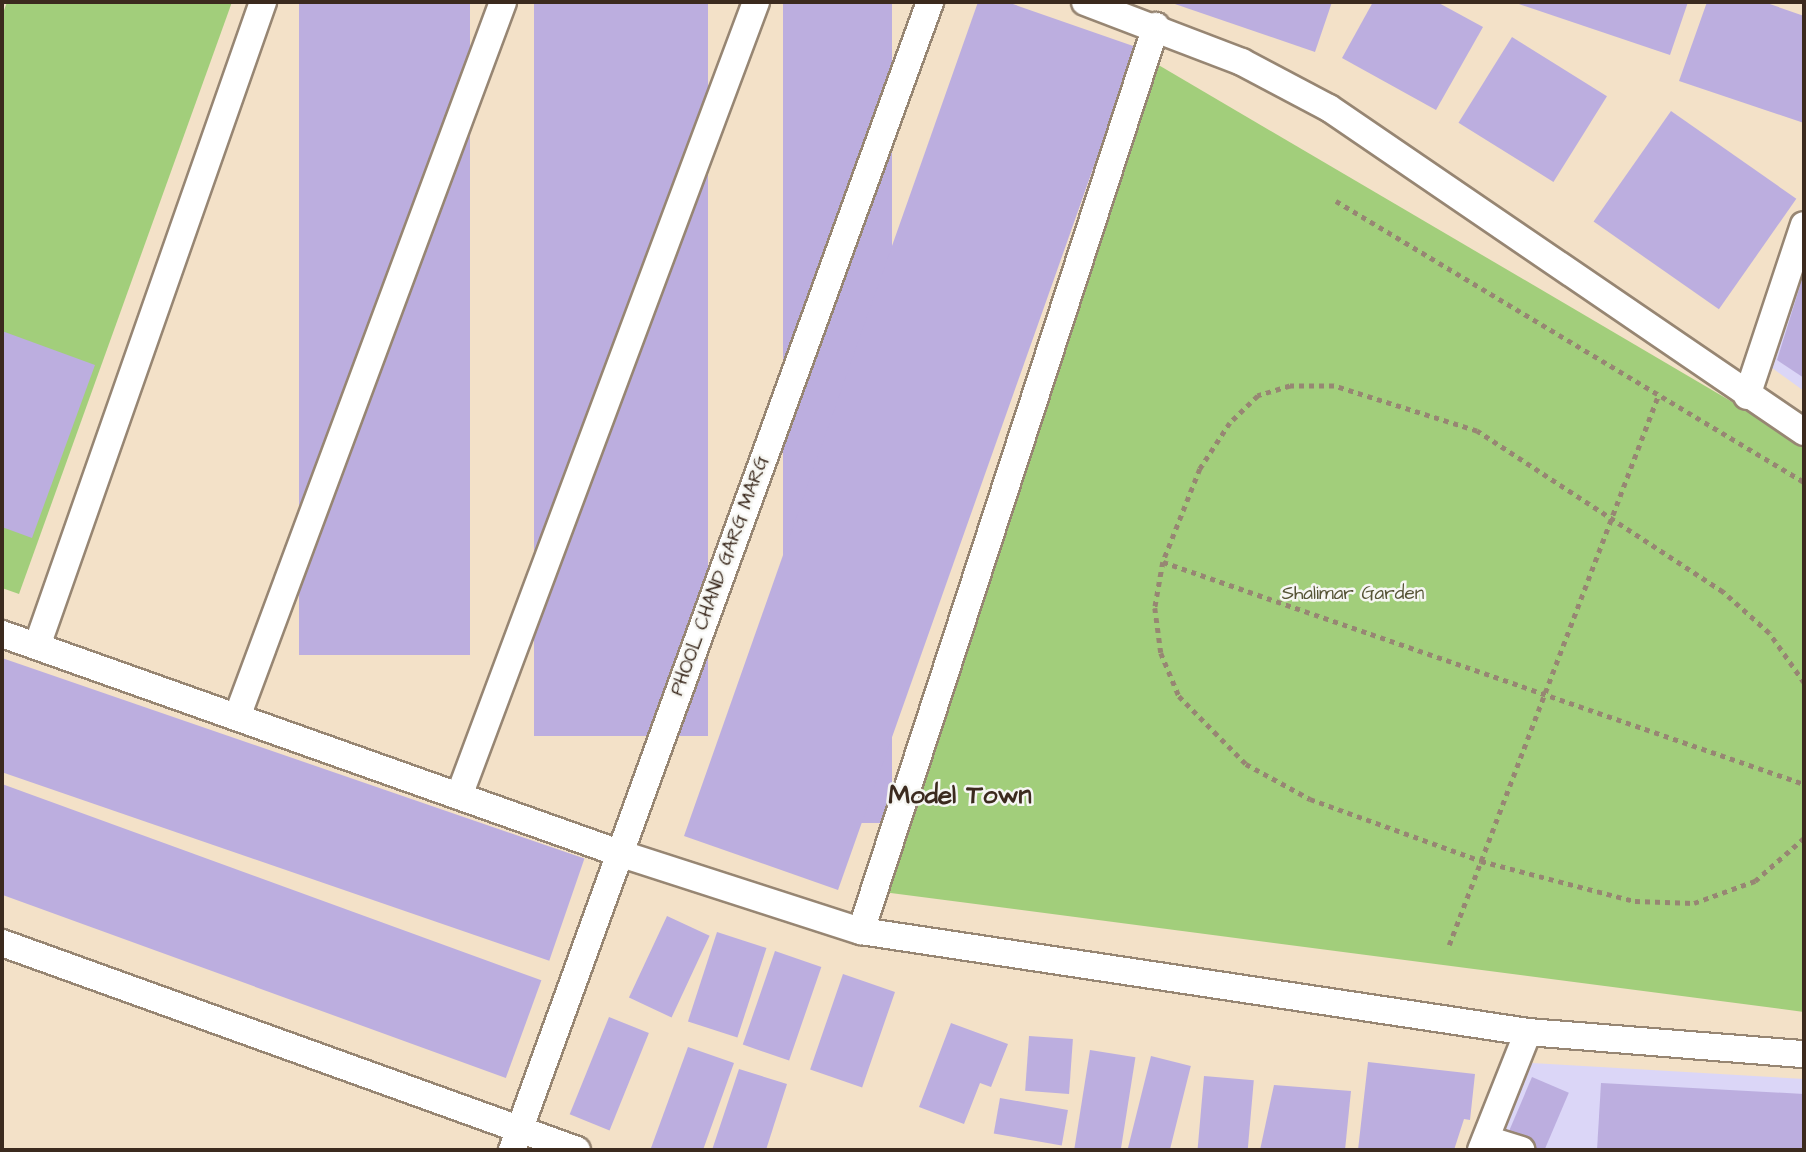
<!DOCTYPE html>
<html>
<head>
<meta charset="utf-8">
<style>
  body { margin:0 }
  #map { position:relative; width:1806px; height:1152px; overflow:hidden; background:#f3e1c8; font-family:"Architects Daughter",sans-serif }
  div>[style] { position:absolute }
  .built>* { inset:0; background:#dbd6f7 }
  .green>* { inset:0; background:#a2ce7b }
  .building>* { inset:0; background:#bcaedf; transform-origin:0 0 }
  .path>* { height:4.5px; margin-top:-2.25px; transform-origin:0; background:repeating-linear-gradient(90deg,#978673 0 5px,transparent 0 10px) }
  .roads { filter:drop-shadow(2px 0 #978673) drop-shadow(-2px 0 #978673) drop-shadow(0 2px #978673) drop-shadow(0 -2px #978673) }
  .street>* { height:26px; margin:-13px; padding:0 13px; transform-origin:13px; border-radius:13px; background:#fff }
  span { translate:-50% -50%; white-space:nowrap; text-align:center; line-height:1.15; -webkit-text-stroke:5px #f6f6f2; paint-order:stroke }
  .street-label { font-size:19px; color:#3b2a1e }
  .park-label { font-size:19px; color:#555335 }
  .district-label { font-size:26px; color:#3b2a1e; font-weight:700 }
  .frame { position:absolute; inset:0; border:4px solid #3b2a1e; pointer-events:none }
</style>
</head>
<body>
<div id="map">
  <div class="built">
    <i style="clip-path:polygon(1804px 256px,1804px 391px,1768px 365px)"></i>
    <i style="clip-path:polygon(1532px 1063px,1804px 1079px,1804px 1150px,1495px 1150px)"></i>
  </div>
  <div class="green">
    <i style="clip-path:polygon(7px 2px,232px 2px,19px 594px,2px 588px,2px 16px)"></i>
    <i style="clip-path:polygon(1150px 60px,1804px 444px,1804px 1012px,883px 892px)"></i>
  </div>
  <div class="building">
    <i style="left:299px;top:2px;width:171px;height:653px"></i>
    <i style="left:534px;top:2px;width:174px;height:734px"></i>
    <i style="left:783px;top:2px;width:109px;height:821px"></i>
    <i style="clip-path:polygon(978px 2px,1007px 2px,1136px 47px,838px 890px,684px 836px)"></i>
    <i style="clip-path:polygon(1169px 2px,1332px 2px,1315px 52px)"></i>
    <i style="clip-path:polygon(1373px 2px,1437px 2px,1483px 27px,1436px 110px,1342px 58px)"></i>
    <i style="clip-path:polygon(1513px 2px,1688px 2px,1670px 55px)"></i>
    <i style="clip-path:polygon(1707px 2px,1764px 2px,1804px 16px,1804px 123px,1679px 81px)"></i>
    <i style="left:1512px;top:37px;width:112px;height:101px;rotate:32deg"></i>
    <i style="left:1671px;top:111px;width:153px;height:135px;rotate:35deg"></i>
    <i style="clip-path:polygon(1804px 273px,1804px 378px,1777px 360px)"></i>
    <i style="clip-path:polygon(2px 331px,95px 365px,32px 538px,2px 527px)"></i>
    <i style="left:2px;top:658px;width:616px;height:108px;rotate:19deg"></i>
    <i style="left:2px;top:784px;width:574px;height:104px;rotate:20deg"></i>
    <i style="left:667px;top:916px;width:47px;height:90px;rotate:25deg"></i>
    <i style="left:717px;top:932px;width:52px;height:94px;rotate:18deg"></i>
    <i style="left:775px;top:951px;width:49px;height:99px;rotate:19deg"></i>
    <i style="left:843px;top:974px;width:55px;height:101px;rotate:19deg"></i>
    <i style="left:609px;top:1017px;width:43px;height:105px;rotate:22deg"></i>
    <i style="clip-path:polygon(951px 1023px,1008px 1044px,991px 1087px,980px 1083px,964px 1124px,919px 1107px)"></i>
    <i style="left:1029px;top:1036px;width:44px;height:55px;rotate:4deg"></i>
    <i style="clip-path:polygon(688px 1047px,734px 1063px,703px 1150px,658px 1150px,651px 1148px)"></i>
    <i style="left:1090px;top:1050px;width:46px;height:101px;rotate:9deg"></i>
    <i style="left:1151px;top:1056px;width:41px;height:97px;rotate:14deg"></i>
    <i style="clip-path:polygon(1368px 1062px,1475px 1074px,1470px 1120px,1464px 1119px,1454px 1150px,1358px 1150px)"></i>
    <i style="clip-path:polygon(739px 1069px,787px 1084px,766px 1150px,712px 1150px)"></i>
    <i style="left:1204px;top:1076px;width:50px;height:74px;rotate:5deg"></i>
    <i style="left:1532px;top:1077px;width:40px;height:68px;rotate:23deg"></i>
    <i style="clip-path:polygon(1601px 1083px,1804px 1094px,1804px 1150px,1597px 1150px)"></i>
    <i style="clip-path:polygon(1274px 1085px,1351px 1091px,1345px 1150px,1260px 1150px)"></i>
    <i style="left:1000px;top:1098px;width:69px;height:36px;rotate:10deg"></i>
  </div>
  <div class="path">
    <i style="left:1336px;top:201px;width:546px;rotate:30.98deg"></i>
    <i style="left:1163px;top:562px;width:678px;rotate:19.1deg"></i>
    <i style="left:1804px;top:683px;width:61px;rotate:-125deg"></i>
    <i style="left:1769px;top:633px;width:62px;rotate:-138.3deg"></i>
    <i style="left:1723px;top:592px;width:294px;rotate:-146.8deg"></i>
    <i style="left:1477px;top:431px;width:150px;rotate:-162.5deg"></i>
    <i style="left:1334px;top:386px;width:44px;rotate:180deg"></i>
    <i style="left:1290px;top:386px;width:34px;rotate:163deg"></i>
    <i style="left:1258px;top:396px;width:39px;rotate:136deg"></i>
    <i style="left:1230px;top:423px;width:55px;rotate:123.1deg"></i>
    <i style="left:1200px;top:469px;width:100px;rotate:111.7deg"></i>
    <i style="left:1163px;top:562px;width:47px;rotate:99.9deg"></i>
    <i style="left:1155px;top:608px;width:45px;rotate:82.4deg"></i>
    <i style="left:1161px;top:653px;width:47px;rotate:67.3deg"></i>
    <i style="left:1179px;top:696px;width:95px;rotate:45.4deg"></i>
    <i style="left:1246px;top:764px;width:73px;rotate:28.7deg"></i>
    <i style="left:1310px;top:799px;width:182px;rotate:19.9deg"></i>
    <i style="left:1481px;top:861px;width:159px;rotate:14.6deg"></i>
    <i style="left:1635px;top:901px;width:59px;rotate:1.9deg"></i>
    <i style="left:1694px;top:903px;width:65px;rotate:-19.8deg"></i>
    <i style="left:1755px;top:881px;width:65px;rotate:-41.3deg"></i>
    <i style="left:1449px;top:945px;width:587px;rotate:-69.16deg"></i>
  </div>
  <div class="roads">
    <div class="street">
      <i style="left:1085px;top:2px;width:168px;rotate:20.9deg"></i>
      <i style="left:1242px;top:62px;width:98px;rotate:27.9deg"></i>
      <i style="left:1329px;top:108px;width:575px;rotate:34.3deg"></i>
      <i style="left:1747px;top:396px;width:180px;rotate:-71.6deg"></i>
      <i style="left:2px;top:634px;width:655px;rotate:19.54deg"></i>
      <i style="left:619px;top:853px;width:254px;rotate:17.9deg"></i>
      <i style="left:861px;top:931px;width:675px;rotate:8.61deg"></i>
      <i style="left:1528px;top:1032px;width:277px;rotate:4.6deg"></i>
      <i style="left:37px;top:646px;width:683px;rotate:-70.66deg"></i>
      <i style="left:237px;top:717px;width:763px;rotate:-69.59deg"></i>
      <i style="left:459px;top:796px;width:848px;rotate:-69.49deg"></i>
      <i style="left:861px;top:931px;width:952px;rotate:-71.95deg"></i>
      <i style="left:2px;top:943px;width:611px;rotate:19.8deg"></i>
      <i style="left:1486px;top:1139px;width:37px;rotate:17deg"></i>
      <i style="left:512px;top:1150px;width:1222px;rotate:-69.99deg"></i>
      <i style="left:1481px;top:1150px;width:127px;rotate:-68.3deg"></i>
    </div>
  </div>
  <div class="street-label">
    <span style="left:720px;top:576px;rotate:-70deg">PHOOL CHAND GARG MARG</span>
  </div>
  <div class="park-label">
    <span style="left:1353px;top:594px">Shalimar Garden</span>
  </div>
  <div class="district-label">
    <span style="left:960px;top:796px">Model Town</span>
  </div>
  <div class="frame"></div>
</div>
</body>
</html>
